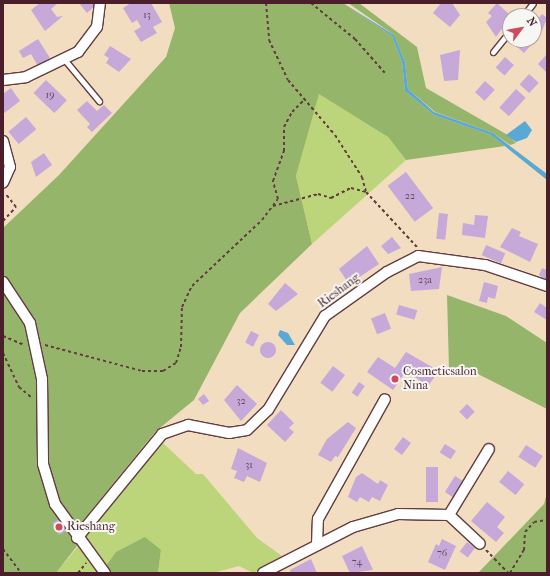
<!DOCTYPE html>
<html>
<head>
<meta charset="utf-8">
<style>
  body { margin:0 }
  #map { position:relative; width:550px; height:576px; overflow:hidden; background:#f3ddc0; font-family:"IM FELL French Canon",serif }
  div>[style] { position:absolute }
  .green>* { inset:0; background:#bcd57a }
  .forest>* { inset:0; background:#95b66a }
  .water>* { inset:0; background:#5aa9d4 }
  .building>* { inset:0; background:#c6a8d9; transform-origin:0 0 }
  .round { border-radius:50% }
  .path>* { height:2px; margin-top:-1px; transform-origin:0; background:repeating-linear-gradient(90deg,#633c41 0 3px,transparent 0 6px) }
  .roads { filter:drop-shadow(1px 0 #633c41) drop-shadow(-1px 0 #633c41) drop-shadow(0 1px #633c41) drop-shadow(0 -1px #633c41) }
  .lane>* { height:5px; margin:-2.5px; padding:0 2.5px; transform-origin:2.5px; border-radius:2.5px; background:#fff }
  .street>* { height:10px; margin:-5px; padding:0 5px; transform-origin:5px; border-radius:5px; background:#fff }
  .dots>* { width:11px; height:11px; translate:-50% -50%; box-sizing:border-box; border:2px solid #f6f6f2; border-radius:50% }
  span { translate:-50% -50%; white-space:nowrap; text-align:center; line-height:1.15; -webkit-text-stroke:4px #f6f6f2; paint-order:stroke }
  .number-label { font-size:10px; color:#694156 }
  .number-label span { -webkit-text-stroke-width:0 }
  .street-label { font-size:12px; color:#4a1f2b }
  .poi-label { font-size:12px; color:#4a1f2b }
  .left { translate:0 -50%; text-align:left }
  .frame { position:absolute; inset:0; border:4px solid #4a1f2b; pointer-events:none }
  .north { position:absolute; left:502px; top:8px; width:40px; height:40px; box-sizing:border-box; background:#f6f6f2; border:1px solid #b1a0a2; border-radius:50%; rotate:58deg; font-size:11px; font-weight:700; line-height:16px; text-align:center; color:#4a1f2b }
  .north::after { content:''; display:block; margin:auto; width:14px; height:18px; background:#d1495b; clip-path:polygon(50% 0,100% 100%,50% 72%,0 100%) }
</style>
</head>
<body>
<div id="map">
  <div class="green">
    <i style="clip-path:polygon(319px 93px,388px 137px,406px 160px,312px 244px,296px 176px)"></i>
    <i style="clip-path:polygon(163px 443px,196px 474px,203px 474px,257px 538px,282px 556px,253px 573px,239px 566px,213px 573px,158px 573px,161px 550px,101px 573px,56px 573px)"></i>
  </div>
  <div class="forest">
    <i style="clip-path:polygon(169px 3px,343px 3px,392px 36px,402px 62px,405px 91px,434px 115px,491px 135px,505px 146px,406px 160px,388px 137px,319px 94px,296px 176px,312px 244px,240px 313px,194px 400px,155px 432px,77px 528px,87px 533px,56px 573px,3px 573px,3px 228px,59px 175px,166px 57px,175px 28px)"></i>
    <i style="clip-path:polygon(348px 3px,359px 3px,417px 47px,426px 88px,506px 134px,516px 143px,510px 145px,493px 133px,435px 112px,408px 89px,405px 62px,394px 35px)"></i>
    <i style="clip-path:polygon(447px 295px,506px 316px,547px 343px,547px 409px,470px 370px,449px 370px)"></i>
    <i style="clip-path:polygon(547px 493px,547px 573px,478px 573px,544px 504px)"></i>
    <i style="clip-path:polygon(145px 537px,161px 550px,158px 573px,101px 573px,116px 552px)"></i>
  </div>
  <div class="water">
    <i style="clip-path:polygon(343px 3px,394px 35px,405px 62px,408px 89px,434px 112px,493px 133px,547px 174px,547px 180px,491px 135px,434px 115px,405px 91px,402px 62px,392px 36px)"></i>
    <i style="clip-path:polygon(525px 121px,532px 130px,527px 138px,516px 142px,506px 135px)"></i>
    <i style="clip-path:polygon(280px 330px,288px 333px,295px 345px,287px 345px,278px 335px)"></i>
  </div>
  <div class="building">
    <i style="clip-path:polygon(40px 3px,58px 3px,51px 9px,57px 17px,63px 16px,45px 31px,31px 10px)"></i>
    <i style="clip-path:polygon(79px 3px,92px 3px,95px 6px,87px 13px)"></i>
    <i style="clip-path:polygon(131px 3px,151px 3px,162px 22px,153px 27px,157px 33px,141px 42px,134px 31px,141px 27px,137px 20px,132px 23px,123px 8px)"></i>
    <i style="clip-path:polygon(441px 3px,452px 3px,460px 15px,450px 27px,433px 13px)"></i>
    <i style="clip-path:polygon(497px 3px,511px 16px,496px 37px,486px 22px,492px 16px,488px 13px)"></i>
    <i style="clip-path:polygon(542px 14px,547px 18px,542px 31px,534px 24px)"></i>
    <i style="clip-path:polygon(38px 39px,50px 58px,38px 66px,31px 54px,23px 58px,19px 51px)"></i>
    <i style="clip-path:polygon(521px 40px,533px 43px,524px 53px,516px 46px)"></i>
    <i style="clip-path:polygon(110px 46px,131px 59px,119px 72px,106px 63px,109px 58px,104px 55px)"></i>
    <i style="clip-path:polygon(460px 50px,458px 80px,444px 81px,440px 55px)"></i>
    <i style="clip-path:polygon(547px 54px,547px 73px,538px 64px)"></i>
    <i style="left:505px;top:57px;width:12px;height:14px;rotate:42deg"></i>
    <i style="left:529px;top:74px;width:13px;height:14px;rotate:42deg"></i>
    <i style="left:46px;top:80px;width:29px;height:18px;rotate:44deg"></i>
    <i style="left:485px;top:81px;width:13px;height:15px;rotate:42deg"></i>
    <i style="clip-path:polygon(11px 88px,20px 101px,3px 114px,3px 94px)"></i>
    <i style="left:516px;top:89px;width:13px;height:25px;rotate:42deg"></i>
    <i style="clip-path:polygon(87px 101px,97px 111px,104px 105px,112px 113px,92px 132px,87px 127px,90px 124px,77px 110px)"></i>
    <i style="left:26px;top:117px;width:16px;height:23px;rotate:50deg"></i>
    <i style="clip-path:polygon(44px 153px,52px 165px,36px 177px,31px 162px)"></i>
    <i style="left:406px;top:172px;width:45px;height:23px;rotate:53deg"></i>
    <i style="left:439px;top:213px;width:9px;height:26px;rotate:6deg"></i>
    <i style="clip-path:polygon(475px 215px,488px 216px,485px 238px,462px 235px,463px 223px,474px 225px)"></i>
    <i style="clip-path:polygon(512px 228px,521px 232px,519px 236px,538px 244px,530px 262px,500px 247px)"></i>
    <i style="clip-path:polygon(392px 237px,401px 248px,388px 254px,381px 246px)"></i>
    <i style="left:486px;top:245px;width:21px;height:11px;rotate:23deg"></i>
    <i style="clip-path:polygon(367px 246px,379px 264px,349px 284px,339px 269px)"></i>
    <i style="clip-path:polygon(442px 267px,439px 289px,411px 291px,409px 274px)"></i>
    <i style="clip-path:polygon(542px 268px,547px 270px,547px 281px,539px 275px)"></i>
    <i style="clip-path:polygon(484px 282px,498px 286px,495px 299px,488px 297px,487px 303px,479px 301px)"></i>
    <i style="clip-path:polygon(285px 283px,298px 294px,276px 311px,268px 304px)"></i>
    <i style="clip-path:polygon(540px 303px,547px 308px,547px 320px,534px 312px)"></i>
    <i style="left:399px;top:305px;width:19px;height:10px;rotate:16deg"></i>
    <i style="left:385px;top:313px;width:17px;height:15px;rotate:69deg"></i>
    <i style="left:251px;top:331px;width:9px;height:13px;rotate:27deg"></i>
    <i class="round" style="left:260px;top:342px;width:16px;height:16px"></i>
    <i style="clip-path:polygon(406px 352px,439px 371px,428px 386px,406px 371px,393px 390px,367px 372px,378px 357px,395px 368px)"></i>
    <i style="left:333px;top:366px;width:15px;height:21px;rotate:37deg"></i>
    <i style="left:359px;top:382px;width:7px;height:13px;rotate:34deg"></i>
    <i style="clip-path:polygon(237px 385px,257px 404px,241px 421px,224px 400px)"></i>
    <i style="clip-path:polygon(204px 394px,209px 401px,203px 405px,198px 399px)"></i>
    <i style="left:467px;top:404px;width:11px;height:11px;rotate:45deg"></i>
    <i style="clip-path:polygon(281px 410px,294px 423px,289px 428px,294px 432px,285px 442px,267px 425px)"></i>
    <i style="clip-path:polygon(348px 422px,356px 428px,338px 457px,335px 456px,331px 462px,318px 455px,327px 439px)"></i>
    <i style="left:403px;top:437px;width:10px;height:15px;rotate:37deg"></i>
    <i style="left:445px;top:444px;width:13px;height:10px;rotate:32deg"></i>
    <i style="left:526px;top:445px;width:20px;height:14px;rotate:33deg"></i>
    <i style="clip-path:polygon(238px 448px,267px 463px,260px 482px,247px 476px,244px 482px,234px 478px,237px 471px,231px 469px)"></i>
    <i style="left:426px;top:467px;width:12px;height:35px"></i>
    <i style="left:508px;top:471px;width:21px;height:14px;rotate:39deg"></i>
    <i style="clip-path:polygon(362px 473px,378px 484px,380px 480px,388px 485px,380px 501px,372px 497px,369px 502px,360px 497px,357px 502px,348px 497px,356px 477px)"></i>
    <i style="left:455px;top:476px;width:9px;height:19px;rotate:32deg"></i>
    <i style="clip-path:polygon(487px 502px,505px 517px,497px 527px,504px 533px,496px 542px,471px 521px)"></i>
    <i style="left:59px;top:519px;width:14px;height:8px;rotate:60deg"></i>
    <i style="clip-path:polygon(442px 539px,456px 546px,445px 570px,428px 562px,436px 544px,439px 546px)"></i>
    <i style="left:467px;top:542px;width:10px;height:12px;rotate:37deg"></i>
    <i style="clip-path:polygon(362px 546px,373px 570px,350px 573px,342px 556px)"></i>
    <i style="clip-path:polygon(311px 559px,317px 573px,291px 573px,290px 570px)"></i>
  </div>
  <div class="path">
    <i style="left:266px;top:3px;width:37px;rotate:85deg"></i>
    <i style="left:269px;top:40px;width:44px;rotate:64.6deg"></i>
    <i style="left:288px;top:80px;width:72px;rotate:49.5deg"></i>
    <i style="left:335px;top:135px;width:50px;rotate:57.3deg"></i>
    <i style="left:362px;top:177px;width:16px;rotate:75deg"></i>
    <i style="left:366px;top:192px;width:75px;rotate:47.2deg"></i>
    <i style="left:311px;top:3px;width:57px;rotate:39.3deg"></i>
    <i style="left:355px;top:39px;width:45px;rotate:48.6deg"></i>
    <i style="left:273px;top:206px;width:47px;rotate:-14.9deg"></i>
    <i style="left:318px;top:194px;width:14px;rotate:17deg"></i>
    <i style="left:331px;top:198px;width:22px;rotate:-27deg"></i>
    <i style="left:351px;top:188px;width:16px;rotate:15deg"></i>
    <i style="left:3px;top:221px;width:19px;rotate:-47deg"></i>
    <i style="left:16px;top:207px;width:18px;rotate:-128deg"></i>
    <i style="left:3px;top:336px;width:23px;rotate:23deg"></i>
    <i style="left:45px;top:345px;width:100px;rotate:15deg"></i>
    <i style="left:142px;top:371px;width:21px"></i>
    <i style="left:163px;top:371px;width:15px;rotate:-32deg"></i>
    <i style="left:176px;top:363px;width:17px;rotate:-73deg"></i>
    <i style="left:181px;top:347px;width:40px;rotate:-88.6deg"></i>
    <i style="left:182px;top:307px;width:23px;rotate:-65deg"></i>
    <i style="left:192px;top:286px;width:96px;rotate:-43.3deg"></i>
    <i style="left:262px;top:220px;width:26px;rotate:-53deg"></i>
    <i style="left:278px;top:199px;width:19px;rotate:-106deg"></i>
    <i style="left:273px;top:181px;width:32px;rotate:-70deg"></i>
    <i style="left:284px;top:151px;width:24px;rotate:-90deg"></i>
    <i style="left:284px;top:127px;width:17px;rotate:-62deg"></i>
    <i style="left:292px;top:112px;width:18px;rotate:-45deg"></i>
    <i style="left:3px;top:353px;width:38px;rotate:65deg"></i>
    <i style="left:19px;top:387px;width:17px;rotate:40deg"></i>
    <i style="left:3px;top:549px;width:30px;rotate:53deg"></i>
    <i style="left:486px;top:550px;width:32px;rotate:46deg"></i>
    <i style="left:78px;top:573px;width:13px;rotate:-51deg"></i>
    <i style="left:510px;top:573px;width:27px;rotate:-59deg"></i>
    <i style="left:524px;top:550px;width:18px;rotate:-87deg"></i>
    <i style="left:525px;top:532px;width:13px;rotate:-48deg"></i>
    <i style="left:534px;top:522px;width:13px;rotate:-9deg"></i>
  </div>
  <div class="roads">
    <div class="lane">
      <i style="left:523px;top:16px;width:16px;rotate:-52deg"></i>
      <i style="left:493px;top:52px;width:27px;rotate:-51deg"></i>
      <i style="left:64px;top:59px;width:55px;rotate:50.2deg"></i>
    </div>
    <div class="street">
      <i style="left:3px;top:80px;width:23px;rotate:-7deg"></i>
      <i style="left:26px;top:77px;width:58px;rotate:-25.7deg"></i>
      <i style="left:78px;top:52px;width:31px;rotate:-53deg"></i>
      <i style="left:97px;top:27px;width:24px;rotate:-83deg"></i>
      <i style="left:3px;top:141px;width:27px;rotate:75deg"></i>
      <i style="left:10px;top:167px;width:17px;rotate:114deg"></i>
      <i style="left:3px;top:282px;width:49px;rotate:56.6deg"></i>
      <i style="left:30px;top:323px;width:57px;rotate:77.9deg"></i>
      <i style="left:42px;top:379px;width:85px;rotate:89.3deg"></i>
      <i style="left:43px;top:464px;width:42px;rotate:73.3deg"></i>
      <i style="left:55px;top:504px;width:85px;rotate:54.1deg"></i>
      <i style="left:449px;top:515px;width:77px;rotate:-58.8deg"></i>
      <i style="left:77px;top:538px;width:134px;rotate:-50.7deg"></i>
      <i style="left:162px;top:434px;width:28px;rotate:-19deg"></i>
      <i style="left:188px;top:425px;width:42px;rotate:11deg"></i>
      <i style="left:229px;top:433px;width:18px;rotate:-9deg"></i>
      <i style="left:247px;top:430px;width:29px;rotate:-44deg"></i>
      <i style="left:268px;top:410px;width:110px;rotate:-58.8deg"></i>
      <i style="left:325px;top:316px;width:76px;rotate:-35.4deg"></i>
      <i style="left:387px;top:272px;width:35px;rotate:-27deg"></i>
      <i style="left:418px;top:256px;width:68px;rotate:7.7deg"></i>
      <i style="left:485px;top:265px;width:65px;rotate:18.7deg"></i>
      <i style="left:317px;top:545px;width:26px;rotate:-88deg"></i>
      <i style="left:318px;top:519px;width:137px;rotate:-60.8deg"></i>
      <i style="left:263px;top:573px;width:101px;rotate:-27.1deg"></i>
      <i style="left:353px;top:527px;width:47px;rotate:-16.1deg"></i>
      <i style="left:398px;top:514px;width:51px;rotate:1.1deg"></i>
      <i style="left:449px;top:515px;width:42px;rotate:43.1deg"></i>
    </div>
  </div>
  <div class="dots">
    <i style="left:395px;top:379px;background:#d1495b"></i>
    <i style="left:59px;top:527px;background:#d1495b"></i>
  </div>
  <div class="number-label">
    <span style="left:147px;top:16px">13</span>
    <span style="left:50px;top:96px">19</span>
    <span style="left:410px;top:197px">22</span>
    <span style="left:425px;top:281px">23a</span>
    <span style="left:241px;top:402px">32</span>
    <span style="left:249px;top:466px">31</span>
    <span style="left:442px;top:554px">76</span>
    <span style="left:357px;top:563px">74</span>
  </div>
  <div class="street-label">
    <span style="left:339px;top:291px;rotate:-37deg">Rieshang</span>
  </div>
  <div class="poi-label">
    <span class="left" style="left:403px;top:379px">Cosmeticsalon<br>Nina</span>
    <span class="left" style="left:67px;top:527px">Rieshang</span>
  </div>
  <div class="frame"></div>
  <div class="north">N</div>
</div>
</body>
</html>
